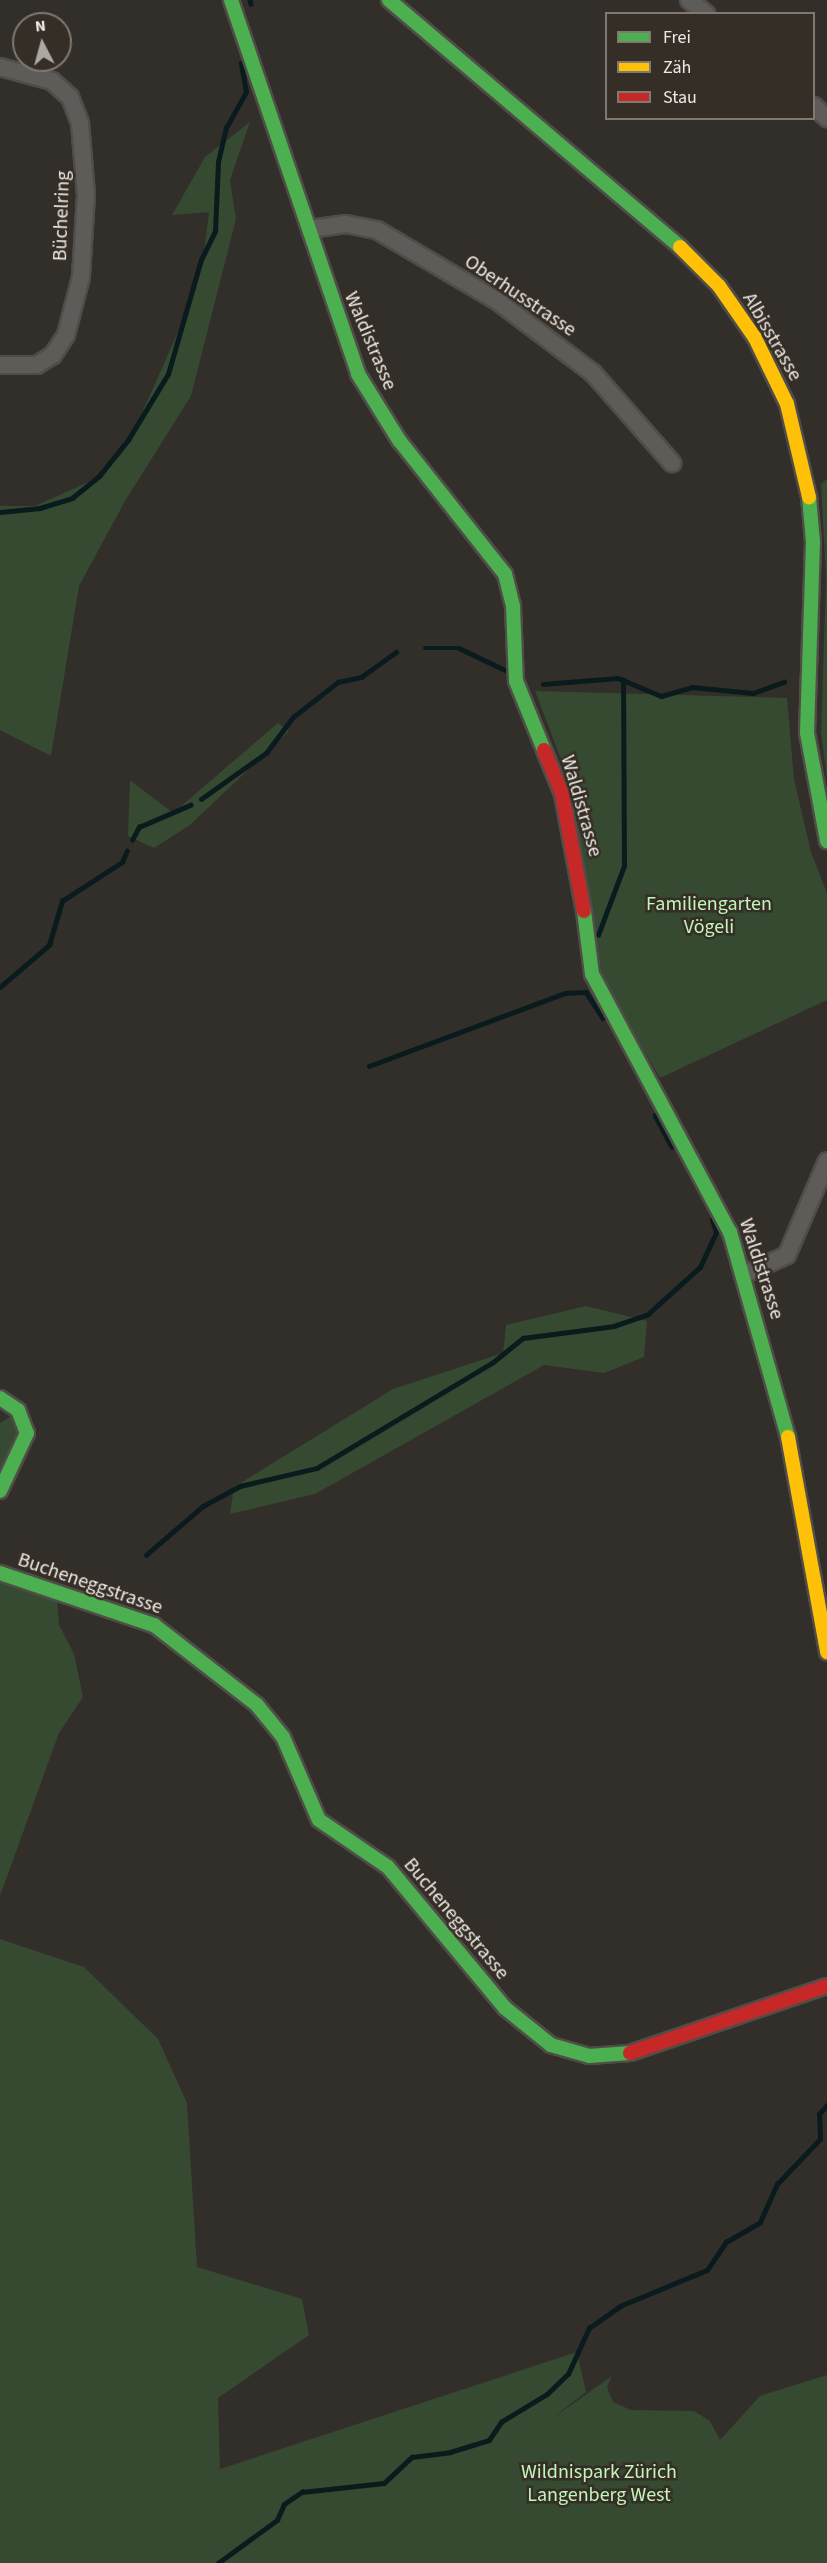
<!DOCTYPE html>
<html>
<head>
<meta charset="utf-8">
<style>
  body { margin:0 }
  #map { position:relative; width:827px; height:2563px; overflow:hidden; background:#322e2a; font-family:"Source Sans 3",sans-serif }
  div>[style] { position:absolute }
  .green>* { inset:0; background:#354a30 }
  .stream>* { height:4.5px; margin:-2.25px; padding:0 2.25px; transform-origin:2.25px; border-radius:2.25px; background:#0a1b1e }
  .roads { filter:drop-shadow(2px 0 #504d49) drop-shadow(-2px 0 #504d49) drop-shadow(0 2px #504d49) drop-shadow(0 -2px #504d49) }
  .street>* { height:16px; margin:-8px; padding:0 8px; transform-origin:8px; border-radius:8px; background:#5e5c59 }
  .fast>* { height:14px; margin:-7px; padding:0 7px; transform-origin:7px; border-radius:7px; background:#4caf50 }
  .slow>* { height:14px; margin:-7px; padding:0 7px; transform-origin:7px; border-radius:7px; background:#ffc107 }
  .jam>* { height:14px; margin:-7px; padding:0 7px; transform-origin:7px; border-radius:7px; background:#c62828 }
  span { translate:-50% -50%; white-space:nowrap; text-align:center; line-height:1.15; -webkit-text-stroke:5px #352e26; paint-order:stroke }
  .street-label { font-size:20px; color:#eee9e4 }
  .park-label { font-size:20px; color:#c1f5b9 }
  .legend { position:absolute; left:605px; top:12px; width:210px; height:108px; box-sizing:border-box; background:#352e26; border:2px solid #7f7972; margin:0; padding:8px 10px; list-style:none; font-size:18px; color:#eee9e4 }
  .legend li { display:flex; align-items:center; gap:12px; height:30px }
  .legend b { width:30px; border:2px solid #7f7972 }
  .north { position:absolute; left:12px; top:12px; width:60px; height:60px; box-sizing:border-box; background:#352e26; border:2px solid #7f7972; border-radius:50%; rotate:354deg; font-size:16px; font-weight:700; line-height:24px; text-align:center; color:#eee9e4 }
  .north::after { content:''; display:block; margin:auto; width:21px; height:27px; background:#aca8a3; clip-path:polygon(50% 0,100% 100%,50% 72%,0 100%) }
</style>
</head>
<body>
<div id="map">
  <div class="green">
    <i style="clip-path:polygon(250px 122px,230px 180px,236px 219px,191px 396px,125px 501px,79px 586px,51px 756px,0 730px,0 506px,35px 506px,95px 479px,129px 442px,191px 303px,204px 253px,209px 212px,172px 215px,205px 157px)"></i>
    <i style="clip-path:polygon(827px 479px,827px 779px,821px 733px,826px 579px,821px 484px)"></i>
    <i style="clip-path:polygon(535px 691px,787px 698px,794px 779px,811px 852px,827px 893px,827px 1000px,660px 1078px,596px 968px,573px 791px)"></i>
    <i style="clip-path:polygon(278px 723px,289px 731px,190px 825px,154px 848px,128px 836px,130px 780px,173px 813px)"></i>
    <i style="clip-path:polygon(586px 1306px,647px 1321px,644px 1357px,604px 1373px,544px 1365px,315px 1494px,230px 1514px,234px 1487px,393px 1389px,503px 1353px,506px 1325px)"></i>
    <i style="clip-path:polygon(11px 1416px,16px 1422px,17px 1444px,0 1475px,0 1423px)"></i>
    <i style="clip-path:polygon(0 1581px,57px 1599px,59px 1625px,74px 1654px,83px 1697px,59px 1733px,0 1896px)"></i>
    <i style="clip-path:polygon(0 1939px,84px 1967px,158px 2039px,187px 2103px,197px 2267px,302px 2299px,309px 2335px,218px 2398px,220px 2469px,577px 2352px,586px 2392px,550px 2420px,612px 2376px,607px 2387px,613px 2402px,631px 2410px,694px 2411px,710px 2421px,720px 2440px,760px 2396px,827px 2375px,827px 2563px,0 2563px)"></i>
  </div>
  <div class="stream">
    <i style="left:250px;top:0;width:4px;rotate:76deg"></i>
    <i style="left:0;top:512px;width:40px;rotate:-5.7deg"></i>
    <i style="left:40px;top:508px;width:34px;rotate:-17deg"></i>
    <i style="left:72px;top:498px;width:36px;rotate:-39deg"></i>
    <i style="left:100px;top:475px;width:45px;rotate:-51.3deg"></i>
    <i style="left:128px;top:440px;width:77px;rotate:-58.8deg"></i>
    <i style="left:168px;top:374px;width:119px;rotate:-73.9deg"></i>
    <i style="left:201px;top:260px;width:32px;rotate:-64deg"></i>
    <i style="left:215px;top:231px;width:69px;rotate:-87.5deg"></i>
    <i style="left:218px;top:162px;width:35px;rotate:-77deg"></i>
    <i style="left:226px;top:128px;width:41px;rotate:-60.9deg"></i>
    <i style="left:246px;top:92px;width:29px;rotate:-100deg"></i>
    <i style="left:425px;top:648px;width:34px"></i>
    <i style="left:459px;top:648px;width:53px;rotate:25.6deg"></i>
    <i style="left:543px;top:684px;width:75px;rotate:-4.6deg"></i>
    <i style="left:618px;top:678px;width:47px;rotate:22.7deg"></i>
    <i style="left:661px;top:696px;width:32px;rotate:-16deg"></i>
    <i style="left:692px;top:687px;width:61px;rotate:5.6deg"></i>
    <i style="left:753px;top:693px;width:33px;rotate:-20deg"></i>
    <i style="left:201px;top:799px;width:80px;rotate:-35.3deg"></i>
    <i style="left:266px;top:753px;width:45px;rotate:-53.1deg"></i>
    <i style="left:293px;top:717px;width:57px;rotate:-37.9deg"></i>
    <i style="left:338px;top:682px;width:24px;rotate:-12deg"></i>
    <i style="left:361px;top:677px;width:43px;rotate:-35.5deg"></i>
    <i style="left:132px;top:840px;width:15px;rotate:-62deg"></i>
    <i style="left:139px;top:827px;width:56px;rotate:-23.3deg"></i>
    <i style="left:598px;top:935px;width:74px;rotate:-69.4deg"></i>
    <i style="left:624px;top:866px;width:186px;rotate:-90.3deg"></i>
    <i style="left:0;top:987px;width:65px;rotate:-40.6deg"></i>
    <i style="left:49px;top:945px;width:46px;rotate:-73.5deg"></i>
    <i style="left:62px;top:901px;width:72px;rotate:-33deg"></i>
    <i style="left:122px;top:862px;width:12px;rotate:-66deg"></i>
    <i style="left:369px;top:1066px;width:209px;rotate:-20.4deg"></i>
    <i style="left:565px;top:993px;width:21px;rotate:-3deg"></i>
    <i style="left:586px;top:992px;width:31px;rotate:57deg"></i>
    <i style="left:655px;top:1115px;width:36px;rotate:62deg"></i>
    <i style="left:146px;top:1555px;width:75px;rotate:-40.7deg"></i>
    <i style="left:203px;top:1506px;width:42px;rotate:-28.4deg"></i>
    <i style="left:240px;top:1486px;width:79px;rotate:-13.2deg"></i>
    <i style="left:317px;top:1468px;width:204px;rotate:-31deg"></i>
    <i style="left:492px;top:1363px;width:40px;rotate:-39deg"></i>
    <i style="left:523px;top:1338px;width:92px;rotate:-7.5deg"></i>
    <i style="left:614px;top:1326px;width:36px;rotate:-19deg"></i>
    <i style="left:648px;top:1314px;width:70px;rotate:-42.1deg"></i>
    <i style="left:700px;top:1267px;width:38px;rotate:-65deg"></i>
    <i style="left:716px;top:1232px;width:13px;rotate:-108deg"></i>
    <i style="left:218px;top:2563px;width:73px;rotate:-36.1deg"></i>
    <i style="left:277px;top:2520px;width:17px;rotate:-66deg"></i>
    <i style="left:284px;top:2504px;width:22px;rotate:-34deg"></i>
    <i style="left:302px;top:2492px;width:82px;rotate:-6.3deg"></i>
    <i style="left:384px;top:2483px;width:38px;rotate:-43deg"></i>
    <i style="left:412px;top:2457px;width:38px;rotate:-7deg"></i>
    <i style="left:450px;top:2452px;width:41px;rotate:-17.1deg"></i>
    <i style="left:489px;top:2440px;width:22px;rotate:-56deg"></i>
    <i style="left:501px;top:2422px;width:54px;rotate:-31.3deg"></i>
    <i style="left:547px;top:2394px;width:29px;rotate:-44deg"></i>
    <i style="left:568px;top:2374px;width:51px;rotate:-65.5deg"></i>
    <i style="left:589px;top:2328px;width:38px;rotate:-35deg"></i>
    <i style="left:620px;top:2306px;width:94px;rotate:-22.5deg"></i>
    <i style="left:707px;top:2270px;width:34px;rotate:-56deg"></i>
    <i style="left:726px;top:2242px;width:39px;rotate:-30deg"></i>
    <i style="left:760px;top:2222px;width:42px;rotate:-65.9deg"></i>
    <i style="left:777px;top:2184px;width:62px;rotate:-46.3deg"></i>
    <i style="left:820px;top:2139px;width:25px;rotate:-92deg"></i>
    <i style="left:819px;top:2114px;width:12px;rotate:-48deg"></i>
  </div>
  <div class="roads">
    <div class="street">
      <i style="left:689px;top:0;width:22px;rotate:39deg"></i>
      <i style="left:0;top:67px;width:54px;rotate:15.1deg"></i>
      <i style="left:52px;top:81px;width:24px;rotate:42deg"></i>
      <i style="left:70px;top:97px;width:28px;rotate:69deg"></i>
      <i style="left:80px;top:123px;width:72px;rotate:85.2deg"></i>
      <i style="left:86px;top:195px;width:82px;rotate:93.5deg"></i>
      <i style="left:81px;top:277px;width:60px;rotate:104.5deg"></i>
      <i style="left:66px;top:335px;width:24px;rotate:123deg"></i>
      <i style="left:53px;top:355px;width:19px;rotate:148deg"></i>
      <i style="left:37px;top:365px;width:37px;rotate:180deg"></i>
      <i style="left:814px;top:106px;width:18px;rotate:43deg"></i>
      <i style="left:310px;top:229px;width:36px;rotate:-8deg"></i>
      <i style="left:346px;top:224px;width:32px;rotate:11deg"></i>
      <i style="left:377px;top:230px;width:138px;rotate:30.5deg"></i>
      <i style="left:496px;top:300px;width:121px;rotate:37deg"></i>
      <i style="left:593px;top:373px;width:120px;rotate:48.7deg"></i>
      <i style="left:743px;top:1275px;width:48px;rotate:-24.4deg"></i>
      <i style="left:787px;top:1255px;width:102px;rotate:-66.9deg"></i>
    </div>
    <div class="fast">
      <i style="left:231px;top:0;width:395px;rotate:71.2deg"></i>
      <i style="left:358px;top:374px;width:78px;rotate:58.2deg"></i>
      <i style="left:399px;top:440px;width:171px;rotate:51.7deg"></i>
      <i style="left:505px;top:574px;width:34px;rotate:76deg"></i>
      <i style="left:513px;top:607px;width:74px;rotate:87.7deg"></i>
      <i style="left:516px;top:681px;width:74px;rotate:67.9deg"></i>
      <i style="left:389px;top:0;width:382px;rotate:40.3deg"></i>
      <i style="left:809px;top:497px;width:45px;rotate:84.9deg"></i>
      <i style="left:813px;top:542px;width:191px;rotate:91.8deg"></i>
      <i style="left:807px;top:733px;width:110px;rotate:79.5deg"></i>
      <i style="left:584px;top:911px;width:64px;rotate:82.8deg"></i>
      <i style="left:592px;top:974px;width:293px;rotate:61.9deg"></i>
      <i style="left:730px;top:1232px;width:213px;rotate:74.2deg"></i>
      <i style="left:0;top:1398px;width:22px;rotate:34deg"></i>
      <i style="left:18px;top:1410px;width:25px;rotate:69deg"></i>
      <i style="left:27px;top:1433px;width:64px;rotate:115deg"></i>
      <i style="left:0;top:1573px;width:163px;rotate:18.7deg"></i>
      <i style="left:154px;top:1625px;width:130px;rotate:37.8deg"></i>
      <i style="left:257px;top:1705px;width:41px;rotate:50.9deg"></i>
      <i style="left:283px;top:1737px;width:90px;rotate:66.6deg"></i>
      <i style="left:319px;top:1820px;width:83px;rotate:34.3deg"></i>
      <i style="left:388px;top:1867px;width:183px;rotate:50.3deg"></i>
      <i style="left:505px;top:2008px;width:59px;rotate:38.8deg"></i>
      <i style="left:551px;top:2045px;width:40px;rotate:16deg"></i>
      <i style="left:589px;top:2056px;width:41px;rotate:-4.2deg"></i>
    </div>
    <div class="slow">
      <i style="left:680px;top:247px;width:55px;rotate:45deg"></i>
      <i style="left:719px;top:286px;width:63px;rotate:55.3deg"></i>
      <i style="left:755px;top:338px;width:73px;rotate:64.1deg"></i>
      <i style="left:787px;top:404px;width:96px;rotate:76.7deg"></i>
      <i style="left:788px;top:1437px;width:219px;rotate:79.7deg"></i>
    </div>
    <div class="jam">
      <i style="left:544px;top:750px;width:48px;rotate:67.8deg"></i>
      <i style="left:562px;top:794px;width:119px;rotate:79.4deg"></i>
      <i style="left:630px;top:2053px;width:208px;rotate:-18.8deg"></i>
    </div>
  </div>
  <div class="street-label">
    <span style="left:62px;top:216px;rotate:-88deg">Büchelring</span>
    <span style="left:520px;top:296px;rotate:34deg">Oberhusstrasse</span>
    <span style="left:772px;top:337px;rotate:60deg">Albisstrasse</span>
    <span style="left:370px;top:341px;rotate:67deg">Waldistrasse</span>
    <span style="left:581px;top:806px;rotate:74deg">Waldistrasse</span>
    <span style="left:761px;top:1269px;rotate:72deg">Waldistrasse</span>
    <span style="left:90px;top:1584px;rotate:19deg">Bucheneggstrasse</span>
    <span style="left:456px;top:1919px;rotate:50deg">Bucheneggstrasse</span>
  </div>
  <div class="park-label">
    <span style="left:709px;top:916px">Familiengarten<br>Vögeli</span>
    <span style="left:599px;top:2484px">Wildnispark Zürich<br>Langenberg West</span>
  </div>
  <ul class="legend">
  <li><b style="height:8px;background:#4caf50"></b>Frei</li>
  <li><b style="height:8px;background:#ffc107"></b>Zäh</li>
  <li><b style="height:8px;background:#c62828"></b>Stau</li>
  </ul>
  <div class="north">N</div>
</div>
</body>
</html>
